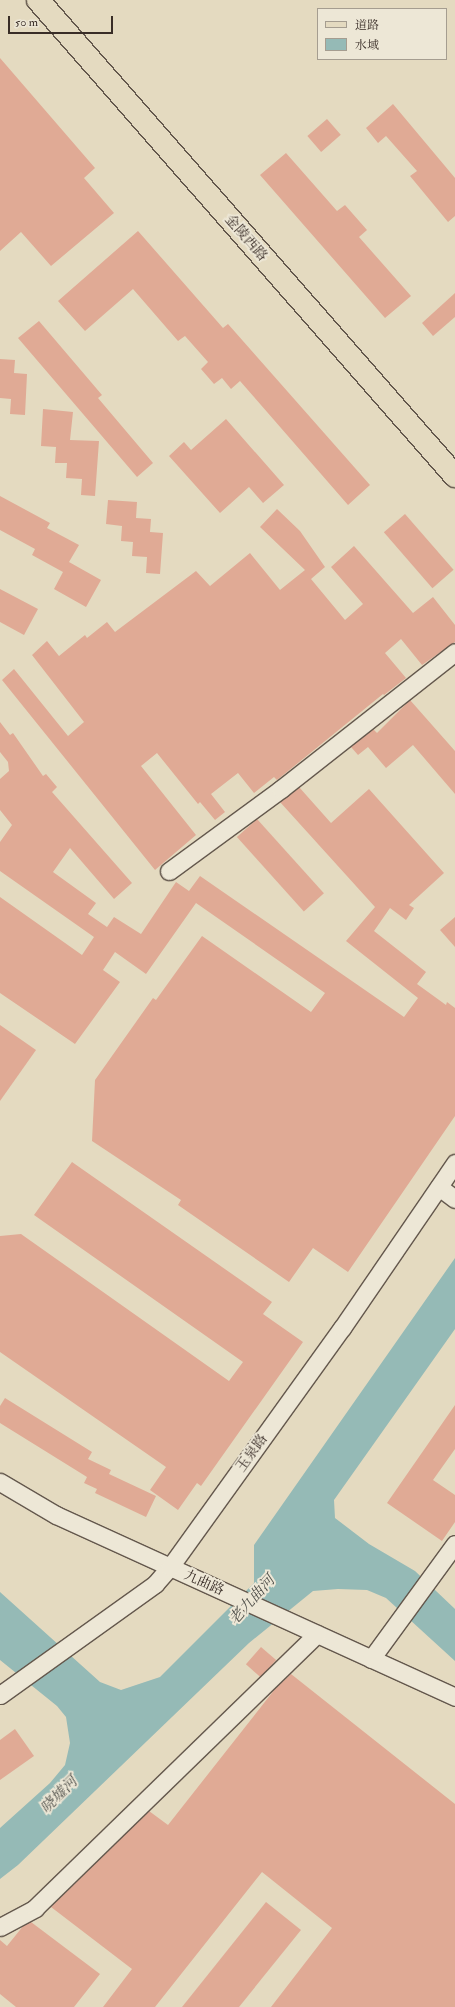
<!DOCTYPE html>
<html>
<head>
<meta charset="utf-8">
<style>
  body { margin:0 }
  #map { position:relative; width:455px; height:2007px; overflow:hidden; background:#e4dac0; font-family:"IM FELL Double Pica","Noto Serif SC",serif }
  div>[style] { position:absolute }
  .water>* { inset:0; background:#95bab6 }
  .building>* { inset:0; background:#e0aa95; transform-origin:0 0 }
  .roads { filter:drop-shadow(1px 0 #64584d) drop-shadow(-1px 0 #64584d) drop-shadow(0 1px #64584d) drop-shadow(0 -1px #64584d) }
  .minor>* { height:17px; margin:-8.5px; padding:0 8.5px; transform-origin:8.5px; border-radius:8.5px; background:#ede7d6 }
  .major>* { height:22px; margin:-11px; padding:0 11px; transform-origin:11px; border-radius:11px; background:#e4dac0 }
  span { translate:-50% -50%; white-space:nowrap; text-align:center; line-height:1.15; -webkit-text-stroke:4px #ede7d6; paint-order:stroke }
  .street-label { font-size:14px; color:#392d27 }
  .water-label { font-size:15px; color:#50504b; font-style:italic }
  .legend { position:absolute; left:317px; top:8px; width:130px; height:52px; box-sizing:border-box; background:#ede7d6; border:1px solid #a59d90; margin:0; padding:5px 7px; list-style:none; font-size:12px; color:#392d27 }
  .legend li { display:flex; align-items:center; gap:8px; height:20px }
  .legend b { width:20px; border:1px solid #a59d90 }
  .scale { position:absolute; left:8px; top:16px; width:105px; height:18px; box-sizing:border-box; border:2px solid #392d27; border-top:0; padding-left:5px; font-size:12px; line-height:14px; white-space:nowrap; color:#392d27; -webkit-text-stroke:3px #ede7d6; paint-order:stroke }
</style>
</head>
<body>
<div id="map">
  <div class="water">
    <i style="clip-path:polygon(455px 1258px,455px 1329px,334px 1500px,335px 1518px,369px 1544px,415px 1571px,455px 1609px,455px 1661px,386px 1598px,367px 1590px,338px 1589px,313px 1591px,249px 1643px,18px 1865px,0 1879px,0 1828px,50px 1783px,65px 1765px,70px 1743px,66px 1717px,57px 1706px,0 1660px,0 1592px,100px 1682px,121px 1690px,160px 1677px,254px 1583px,254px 1545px)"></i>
  </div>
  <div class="building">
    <i style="clip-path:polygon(0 58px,95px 168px,84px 178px,114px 213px,51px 266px,21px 232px,0 251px)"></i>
    <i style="clip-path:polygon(393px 104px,455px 178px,455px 216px,448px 222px,410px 176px,417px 171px,386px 136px,378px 143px,366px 128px)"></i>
    <i style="left:327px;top:119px;width:21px;height:26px;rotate:49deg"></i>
    <i style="clip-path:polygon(286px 153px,337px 211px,345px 205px,367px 230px,359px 237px,411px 296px,385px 318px,260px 175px)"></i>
    <i style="clip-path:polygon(138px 231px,223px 328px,228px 324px,370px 485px,348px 505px,240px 381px,231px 389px,222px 378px,214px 384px,201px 369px,208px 362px,185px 336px,178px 341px,133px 289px,85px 331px,58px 301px)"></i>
    <i style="clip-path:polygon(455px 293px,455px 317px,433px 336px,422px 323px)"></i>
    <i style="clip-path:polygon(39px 321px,102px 395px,98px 398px,153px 463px,137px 477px,18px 338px)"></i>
    <i style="clip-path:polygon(0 359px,15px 360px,14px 373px,27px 374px,25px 415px,10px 414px,11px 399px,0 398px)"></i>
    <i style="clip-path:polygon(43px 409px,73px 412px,70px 440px,99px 441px,95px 496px,81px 495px,82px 479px,66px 478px,67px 463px,55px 463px,56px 447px,41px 446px)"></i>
    <i style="clip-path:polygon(226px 419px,284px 485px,263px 503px,249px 487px,220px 513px,169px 456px,184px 442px,191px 450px)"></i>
    <i style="clip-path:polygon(0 496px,50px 523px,47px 528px,79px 545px,69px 562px,101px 580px,86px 607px,54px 589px,63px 572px,32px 555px,35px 549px,0 530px)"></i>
    <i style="clip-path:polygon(108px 500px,137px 502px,136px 518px,151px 519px,150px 532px,163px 533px,160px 574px,146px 573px,147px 557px,132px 556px,133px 542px,121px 541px,122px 526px,106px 524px)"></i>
    <i style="clip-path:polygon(277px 509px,300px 531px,325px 567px,311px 579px,345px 620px,363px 604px,331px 567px,354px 546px,413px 613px,433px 597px,455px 625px,455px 642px,422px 665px,401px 639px,385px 653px,406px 678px,384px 695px,383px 694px,277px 780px,274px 777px,254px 793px,238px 773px,211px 794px,225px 812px,215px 820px,200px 802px,198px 804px,157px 753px,141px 766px,196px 835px,155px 870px,2px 680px,14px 669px,68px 736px,84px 722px,32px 655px,47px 641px,59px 656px,85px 635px,87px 638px,107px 622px,115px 632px,196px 571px,210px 586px,250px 553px,280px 590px,305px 570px,260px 527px)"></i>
    <i style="left:405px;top:514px;width:74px;height:28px;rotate:49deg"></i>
    <i style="clip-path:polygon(0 589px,38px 609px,24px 635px,0 622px)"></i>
    <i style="clip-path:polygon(410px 700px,455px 751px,455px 794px,413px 745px,386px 768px,368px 747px,358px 755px,351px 747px,373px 729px,377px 733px)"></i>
    <i style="clip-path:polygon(0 722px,10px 735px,13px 733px,43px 776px,46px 774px,57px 787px,52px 792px,132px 883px,114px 899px,70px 848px,53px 872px,96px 903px,88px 914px,107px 927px,114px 917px,141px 934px,176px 882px,189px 891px,200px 876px,404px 1017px,418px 998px,346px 941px,375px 907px,280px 802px,299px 787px,331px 823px,369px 789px,444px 873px,409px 905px,414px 908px,406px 920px,390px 908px,374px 931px,426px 972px,417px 984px,446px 1005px,447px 1002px,455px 1008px,455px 1116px,348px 1272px,313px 1248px,289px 1282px,178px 1205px,181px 1200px,92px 1141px,95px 1080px,153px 998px,156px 1000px,202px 936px,311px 1012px,325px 993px,196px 903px,146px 974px,115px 952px,103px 970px,120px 982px,75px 1044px,0 993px,0 897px,82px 955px,94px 937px,0 871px,0 842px,12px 825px,0 810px,0 779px,9px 771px,8px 762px,0 752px)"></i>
    <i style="left:257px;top:819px;width:100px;height:27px;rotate:48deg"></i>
    <i style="clip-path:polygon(455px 917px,455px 947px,440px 930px)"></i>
    <i style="clip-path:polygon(0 1025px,36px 1050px,0 1101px)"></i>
    <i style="clip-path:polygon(72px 1162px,272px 1302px,263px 1314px,303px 1342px,201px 1486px,197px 1483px,178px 1510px,150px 1490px,166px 1467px,0 1352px,0 1236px,21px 1234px,229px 1381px,243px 1362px,34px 1215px)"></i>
    <i style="clip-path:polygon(5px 1398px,92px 1452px,88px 1459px,111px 1470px,109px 1474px,156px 1496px,146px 1517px,95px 1493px,97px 1489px,84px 1483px,87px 1477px,0 1423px,0 1406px)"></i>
    <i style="clip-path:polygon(455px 1405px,455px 1449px,433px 1480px,455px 1495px,455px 1522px,442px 1541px,387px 1503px)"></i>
    <i style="left:261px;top:1647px;width:20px;height:23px;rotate:41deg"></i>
    <i style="clip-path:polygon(291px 1674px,455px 1804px,455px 2007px,271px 2007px,332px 1928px,262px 1872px,155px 2007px,103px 2007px,132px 1969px,51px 1907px,149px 1811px,168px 1825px,275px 1689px)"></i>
    <i style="clip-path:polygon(15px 1729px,34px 1756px,0 1780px,0 1740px)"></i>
    <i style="clip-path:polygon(266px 1902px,301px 1930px,239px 2007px,182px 2007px)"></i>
    <i style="clip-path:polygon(31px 1922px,100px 1974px,74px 2007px,16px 2007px,0 1994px,0 1940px,7px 1946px,24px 1925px)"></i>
  </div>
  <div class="roads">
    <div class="minor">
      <i style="left:169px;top:871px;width:139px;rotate:-36.2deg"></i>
      <i style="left:281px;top:789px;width:221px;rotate:-38.2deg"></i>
      <i style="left:439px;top:1187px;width:20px;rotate:37deg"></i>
      <i style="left:0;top:1482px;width:65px;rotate:30.5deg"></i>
      <i style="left:56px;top:1515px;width:439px;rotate:24.5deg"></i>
      <i style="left:371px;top:1659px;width:142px;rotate:-53.9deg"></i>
      <i style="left:0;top:1695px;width:191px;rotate:-35.6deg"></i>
      <i style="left:155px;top:1584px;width:23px;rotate:-49deg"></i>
      <i style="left:170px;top:1567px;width:294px;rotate:-54.3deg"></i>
      <i style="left:342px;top:1328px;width:200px;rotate:-55.6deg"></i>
      <i style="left:0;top:1927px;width:40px;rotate:-28deg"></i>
      <i style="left:35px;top:1908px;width:393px;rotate:-44.2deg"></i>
    </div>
    <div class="major">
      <i style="left:38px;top:0;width:633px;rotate:48.78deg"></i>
    </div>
  </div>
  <div class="street-label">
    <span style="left:246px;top:238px;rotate:49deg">金陵西路</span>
    <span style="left:252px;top:1453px;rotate:-54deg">玉泉路</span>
    <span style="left:204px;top:1583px;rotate:24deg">九曲路</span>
  </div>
  <div class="water-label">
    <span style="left:252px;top:1600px;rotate:-48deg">老九曲河</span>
    <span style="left:59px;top:1795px;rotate:-45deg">哓墟河</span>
  </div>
  <ul class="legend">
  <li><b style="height:5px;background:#e4dac0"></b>道路</li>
  <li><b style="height:11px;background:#95bab6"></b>水域</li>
  </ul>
  <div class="scale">50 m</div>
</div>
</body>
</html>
